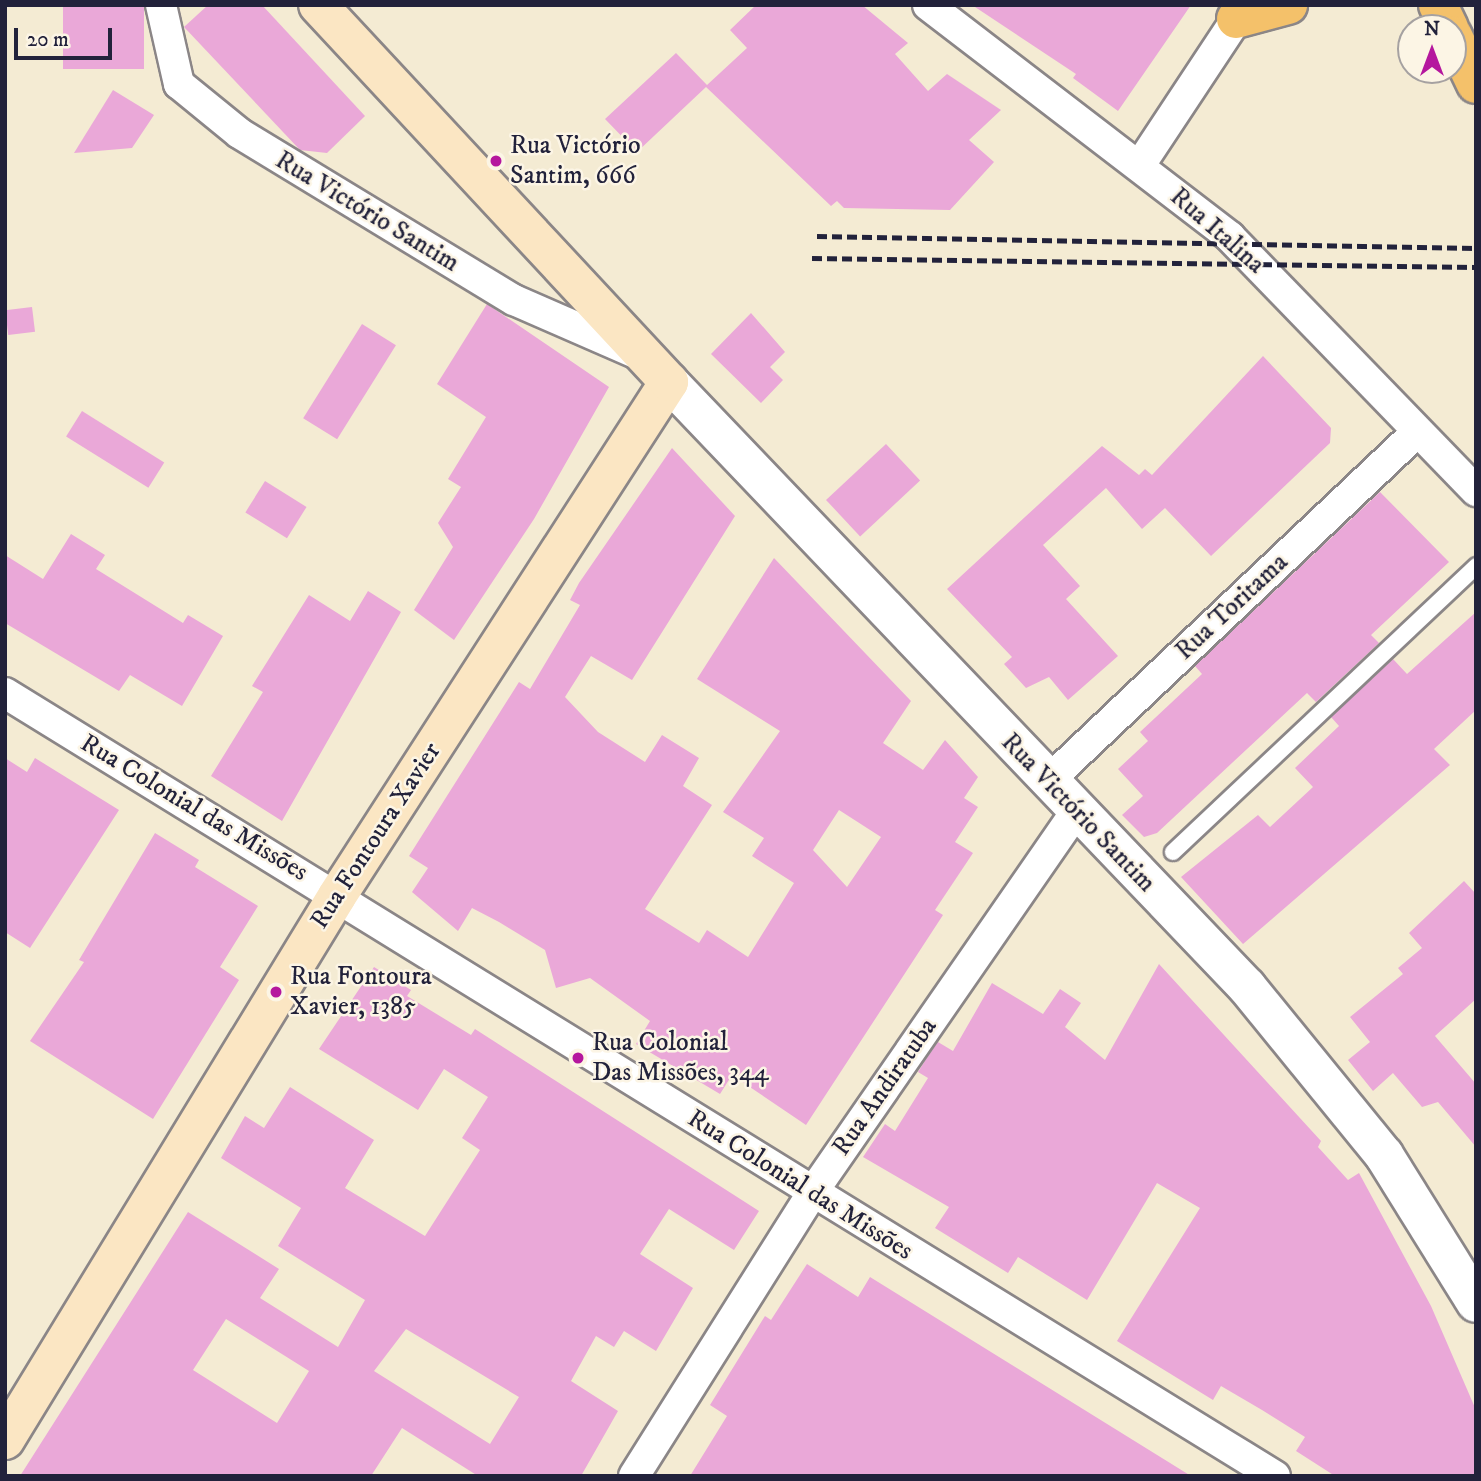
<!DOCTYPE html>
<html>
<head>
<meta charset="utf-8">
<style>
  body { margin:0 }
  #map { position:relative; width:1481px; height:1481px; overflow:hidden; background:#f4ebd3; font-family:"IM FELL DW Pica",serif }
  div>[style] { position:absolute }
  .building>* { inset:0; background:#eaa8d8; transform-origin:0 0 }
  .roads { filter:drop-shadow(2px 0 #8b8687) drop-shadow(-2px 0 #8b8687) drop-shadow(0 2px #8b8687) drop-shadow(0 -2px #8b8687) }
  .service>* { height:16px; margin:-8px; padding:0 8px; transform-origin:8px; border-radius:8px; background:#fff }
  .minor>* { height:30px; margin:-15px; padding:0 15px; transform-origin:15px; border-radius:15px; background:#fff }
  .tertiary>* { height:38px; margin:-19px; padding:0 19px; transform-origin:19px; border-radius:19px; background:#fff }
  .secondary>* { height:38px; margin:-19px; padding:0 19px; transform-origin:19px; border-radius:19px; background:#fbe6c3 }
  .trunk>* { height:38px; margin:-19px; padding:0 19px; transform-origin:19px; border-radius:19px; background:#f4c16a }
  .rail>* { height:5px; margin-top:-2.5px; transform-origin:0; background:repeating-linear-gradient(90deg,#22223b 0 10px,transparent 0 15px) }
  .dots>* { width:19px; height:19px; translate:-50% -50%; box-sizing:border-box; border:4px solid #fcf5e5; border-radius:50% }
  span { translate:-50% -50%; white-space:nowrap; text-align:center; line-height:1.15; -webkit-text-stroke:5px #fcf5e5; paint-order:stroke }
  .poi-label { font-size:26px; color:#22223b }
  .left { translate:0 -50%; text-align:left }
  .street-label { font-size:26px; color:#22223b }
  .frame { position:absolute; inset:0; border:7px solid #22223b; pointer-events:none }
  .north { position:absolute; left:1397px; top:14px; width:70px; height:70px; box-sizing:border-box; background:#fcf5e5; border:2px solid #a5a1a1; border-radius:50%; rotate:0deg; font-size:19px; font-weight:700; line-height:28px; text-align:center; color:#22223b }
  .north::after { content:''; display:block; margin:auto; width:24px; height:32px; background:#b5179e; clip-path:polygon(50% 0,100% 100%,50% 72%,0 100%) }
  .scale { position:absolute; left:14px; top:28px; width:98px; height:32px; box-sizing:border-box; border:4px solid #22223b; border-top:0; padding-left:9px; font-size:21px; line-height:24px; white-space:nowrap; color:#22223b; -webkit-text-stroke:5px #fcf5e5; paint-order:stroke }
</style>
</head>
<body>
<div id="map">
  <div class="building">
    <i style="left:63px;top:5px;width:81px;height:64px"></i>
    <i style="clip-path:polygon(208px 5px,262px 5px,365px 116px,327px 153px,300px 150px,184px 27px)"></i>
    <i style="clip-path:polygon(756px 5px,862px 5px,908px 43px,895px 54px,928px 91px,947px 74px,1001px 110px,969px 140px,994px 162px,950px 210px,844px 208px,837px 201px,831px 206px,706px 87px,637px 152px,605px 119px,676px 53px,707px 85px,747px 48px,730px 30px)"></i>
    <i style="clip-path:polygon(972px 5px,1191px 5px,1118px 111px,1073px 78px,1076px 74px)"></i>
    <i style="clip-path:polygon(113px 90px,154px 115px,132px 148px,74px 153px)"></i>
    <i style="clip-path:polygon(487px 304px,609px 387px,534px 519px,454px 640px,414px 610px,453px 547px,438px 523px,461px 487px,448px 479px,486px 417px,437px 384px)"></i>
    <i style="left:32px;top:307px;width:25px;height:27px;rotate:83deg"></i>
    <i style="clip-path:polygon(751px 313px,785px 352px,770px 367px,783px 380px,761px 403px,711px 354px)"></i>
    <i style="left:362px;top:324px;width:40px;height:111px;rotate:32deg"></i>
    <i style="clip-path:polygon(1263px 356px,1331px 428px,1330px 443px,1211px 556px,1165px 508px,1142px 529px,1106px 488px,1043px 545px,1080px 586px,1066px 599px,1118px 656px,1068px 700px,1049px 677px,1026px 688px,1004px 664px,1012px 657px,947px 589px,1102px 446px,1139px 475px,1145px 469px,1152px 475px)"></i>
    <i style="left:82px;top:411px;width:97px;height:30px;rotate:32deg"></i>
    <i style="left:886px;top:444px;width:50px;height:82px;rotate:47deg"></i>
    <i style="clip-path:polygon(evenodd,672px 448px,735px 516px,632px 680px,591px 656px,565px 697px,598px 732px,645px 762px,662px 735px,699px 758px,683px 786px,712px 805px,645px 909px,699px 943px,707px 930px,748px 957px,794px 883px,752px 856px,764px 838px,723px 812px,780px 731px,697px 679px,774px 558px,911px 701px,883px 743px,923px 770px,945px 740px,978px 777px,964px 798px,978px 807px,955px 842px,973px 853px,935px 910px,943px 915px,806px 1125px,732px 1075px,720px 1094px,636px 1044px,650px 1021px,590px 978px,556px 988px,545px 950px,499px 922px,472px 908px,458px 931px,412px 892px,428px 868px,409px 856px,519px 682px,530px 689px,580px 605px,570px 600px,579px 583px,672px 448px,839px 810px,881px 837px,847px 887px,813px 850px,839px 810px)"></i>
    <i style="left:265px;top:481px;width:49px;height:37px;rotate:32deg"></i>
    <i style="clip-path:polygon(1380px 492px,1449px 562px,1371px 635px,1379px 643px,1316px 702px,1307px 693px,1157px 833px,1144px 837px,1122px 815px,1143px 796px,1118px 769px,1148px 741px,1140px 732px,1202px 674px,1195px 666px)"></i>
    <i style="clip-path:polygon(71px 534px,105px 555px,96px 569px,183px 623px,188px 615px,223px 636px,182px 706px,130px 675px,119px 691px,5px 623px,5px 555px,43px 579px)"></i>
    <i style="clip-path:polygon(368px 591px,401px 612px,282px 821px,211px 776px,263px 692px,252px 686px,309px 595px,350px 621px)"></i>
    <i style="clip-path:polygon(1476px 612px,1476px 710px,1434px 749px,1450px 765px,1243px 944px,1181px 877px,1258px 815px,1270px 827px,1313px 787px,1295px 768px,1339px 726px,1331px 717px,1393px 659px,1407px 674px)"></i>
    <i style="clip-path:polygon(5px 758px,27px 772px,35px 758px,119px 810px,30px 948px,5px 932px)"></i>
    <i style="clip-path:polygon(155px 833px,199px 860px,195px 867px,258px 906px,220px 967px,239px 980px,153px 1119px,30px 1041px,84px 962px,79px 960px)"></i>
    <i style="clip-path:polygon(1464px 881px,1476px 894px,1476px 999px,1435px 1036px,1476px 1084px,1476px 1147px,1438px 1102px,1422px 1107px,1393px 1073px,1373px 1091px,1348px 1060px,1370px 1042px,1350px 1017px,1403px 974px,1398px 968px,1422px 948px,1409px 933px)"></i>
    <i style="clip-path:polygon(1159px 964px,1321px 1141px,1318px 1147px,1348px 1180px,1359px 1173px,1431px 1306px,1476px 1410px,1476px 1476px,1335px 1476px,1296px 1451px,1305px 1437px,1262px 1410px,1221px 1386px,1213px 1400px,1117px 1341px,1200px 1208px,1157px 1183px,1087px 1300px,1018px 1257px,1008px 1273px,935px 1228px,949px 1207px,863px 1157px,885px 1124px,895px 1131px,928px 1078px,918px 1072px,928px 1056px,938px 1042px,953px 1051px,992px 983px,1043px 1014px,1060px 989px,1081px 1003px,1065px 1027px,1105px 1060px)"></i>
    <i style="clip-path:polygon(evenodd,374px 967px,411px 990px,407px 996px,471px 1035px,475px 1029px,759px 1211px,734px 1250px,669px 1209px,640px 1254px,693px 1288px,656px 1351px,624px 1331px,614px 1347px,596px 1336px,571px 1381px,618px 1411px,581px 1476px,478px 1476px,402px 1428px,371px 1476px,20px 1476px,188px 1212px,279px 1269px,260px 1298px,338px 1347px,365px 1300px,278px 1246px,301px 1208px,221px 1158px,245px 1116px,264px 1128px,290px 1087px,374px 1140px,345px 1188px,425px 1236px,480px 1150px,462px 1138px,488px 1097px,444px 1069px,418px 1110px,319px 1049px,374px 967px,226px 1319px,309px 1371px,277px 1423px,193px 1370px,226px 1319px,374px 967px,406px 1329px,519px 1397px,490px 1444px,374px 1371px,406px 1329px)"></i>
    <i style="clip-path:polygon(807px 1264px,858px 1297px,870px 1277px,1191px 1476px,690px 1476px,727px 1416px,710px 1405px,765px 1316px,771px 1320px)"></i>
  </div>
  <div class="roads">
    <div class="service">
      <i style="left:1173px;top:852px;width:417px;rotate:-43.3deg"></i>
    </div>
    <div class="minor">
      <i style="left:161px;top:5px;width:81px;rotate:77.2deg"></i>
      <i style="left:179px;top:84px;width:77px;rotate:39.2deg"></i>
      <i style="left:239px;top:133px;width:322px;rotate:31.3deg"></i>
      <i style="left:514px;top:300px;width:137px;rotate:23.6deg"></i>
      <i style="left:928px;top:5px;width:381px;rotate:37.5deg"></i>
      <i style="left:1230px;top:237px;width:354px;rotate:45.9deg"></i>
      <i style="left:1140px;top:165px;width:192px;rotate:-56.5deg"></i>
      <i style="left:5px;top:693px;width:1492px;rotate:31.66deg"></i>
      <i style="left:1047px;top:782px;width:509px;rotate:-43.41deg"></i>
      <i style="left:634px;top:1476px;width:334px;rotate:-57.8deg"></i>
      <i style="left:812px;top:1193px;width:466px;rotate:-55.3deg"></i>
    </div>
    <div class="tertiary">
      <i style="left:669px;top:382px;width:837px;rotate:46.31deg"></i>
      <i style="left:1247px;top:987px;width:217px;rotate:50.8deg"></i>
      <i style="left:1384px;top:1155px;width:174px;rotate:58.1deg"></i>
    </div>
    <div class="secondary">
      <i style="left:5px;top:1440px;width:637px;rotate:-58.6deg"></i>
      <i style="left:337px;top:896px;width:612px;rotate:-57.14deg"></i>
      <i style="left:669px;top:382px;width:515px;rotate:-132.95deg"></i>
    </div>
    <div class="trunk">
      <i style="left:1438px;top:5px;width:25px;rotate:64deg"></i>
      <i style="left:1236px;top:19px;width:54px;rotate:-15.1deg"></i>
      <i style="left:1453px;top:36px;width:53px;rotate:64.4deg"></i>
    </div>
  </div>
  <div class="rail">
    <i style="left:817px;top:236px;width:659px;rotate:1.04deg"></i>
    <i style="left:812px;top:258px;width:664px;rotate:0.78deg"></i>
  </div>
  <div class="dots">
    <i style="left:496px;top:161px;background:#b5179e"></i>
    <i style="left:276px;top:992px;background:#b5179e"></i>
    <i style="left:578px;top:1058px;background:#b5179e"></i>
  </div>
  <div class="poi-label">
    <span class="left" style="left:510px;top:161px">Rua Victório<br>Santim, 666</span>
    <span class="left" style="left:290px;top:992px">Rua Fontoura<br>Xavier, 1385</span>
    <span class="left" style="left:592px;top:1058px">Rua Colonial<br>Das Missões, 344</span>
  </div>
  <div class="street-label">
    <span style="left:367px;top:212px;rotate:31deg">Rua Victório Santim</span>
    <span style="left:1217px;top:231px;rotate:41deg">Rua Italina</span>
    <span style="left:1232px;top:607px;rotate:-43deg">Rua Toritama</span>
    <span style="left:194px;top:808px;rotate:31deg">Rua Colonial das Missões</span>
    <span style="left:1078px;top:813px;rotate:46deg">Rua Victório Santim</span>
    <span style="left:376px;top:836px;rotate:-57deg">Rua Fontoura Xavier</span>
    <span style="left:885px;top:1087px;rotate:-55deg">Rua Andiratuba</span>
    <span style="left:800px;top:1185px;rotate:32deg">Rua Colonial das Missões</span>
  </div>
  <div class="frame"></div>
  <div class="north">N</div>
  <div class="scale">20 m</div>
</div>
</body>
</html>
